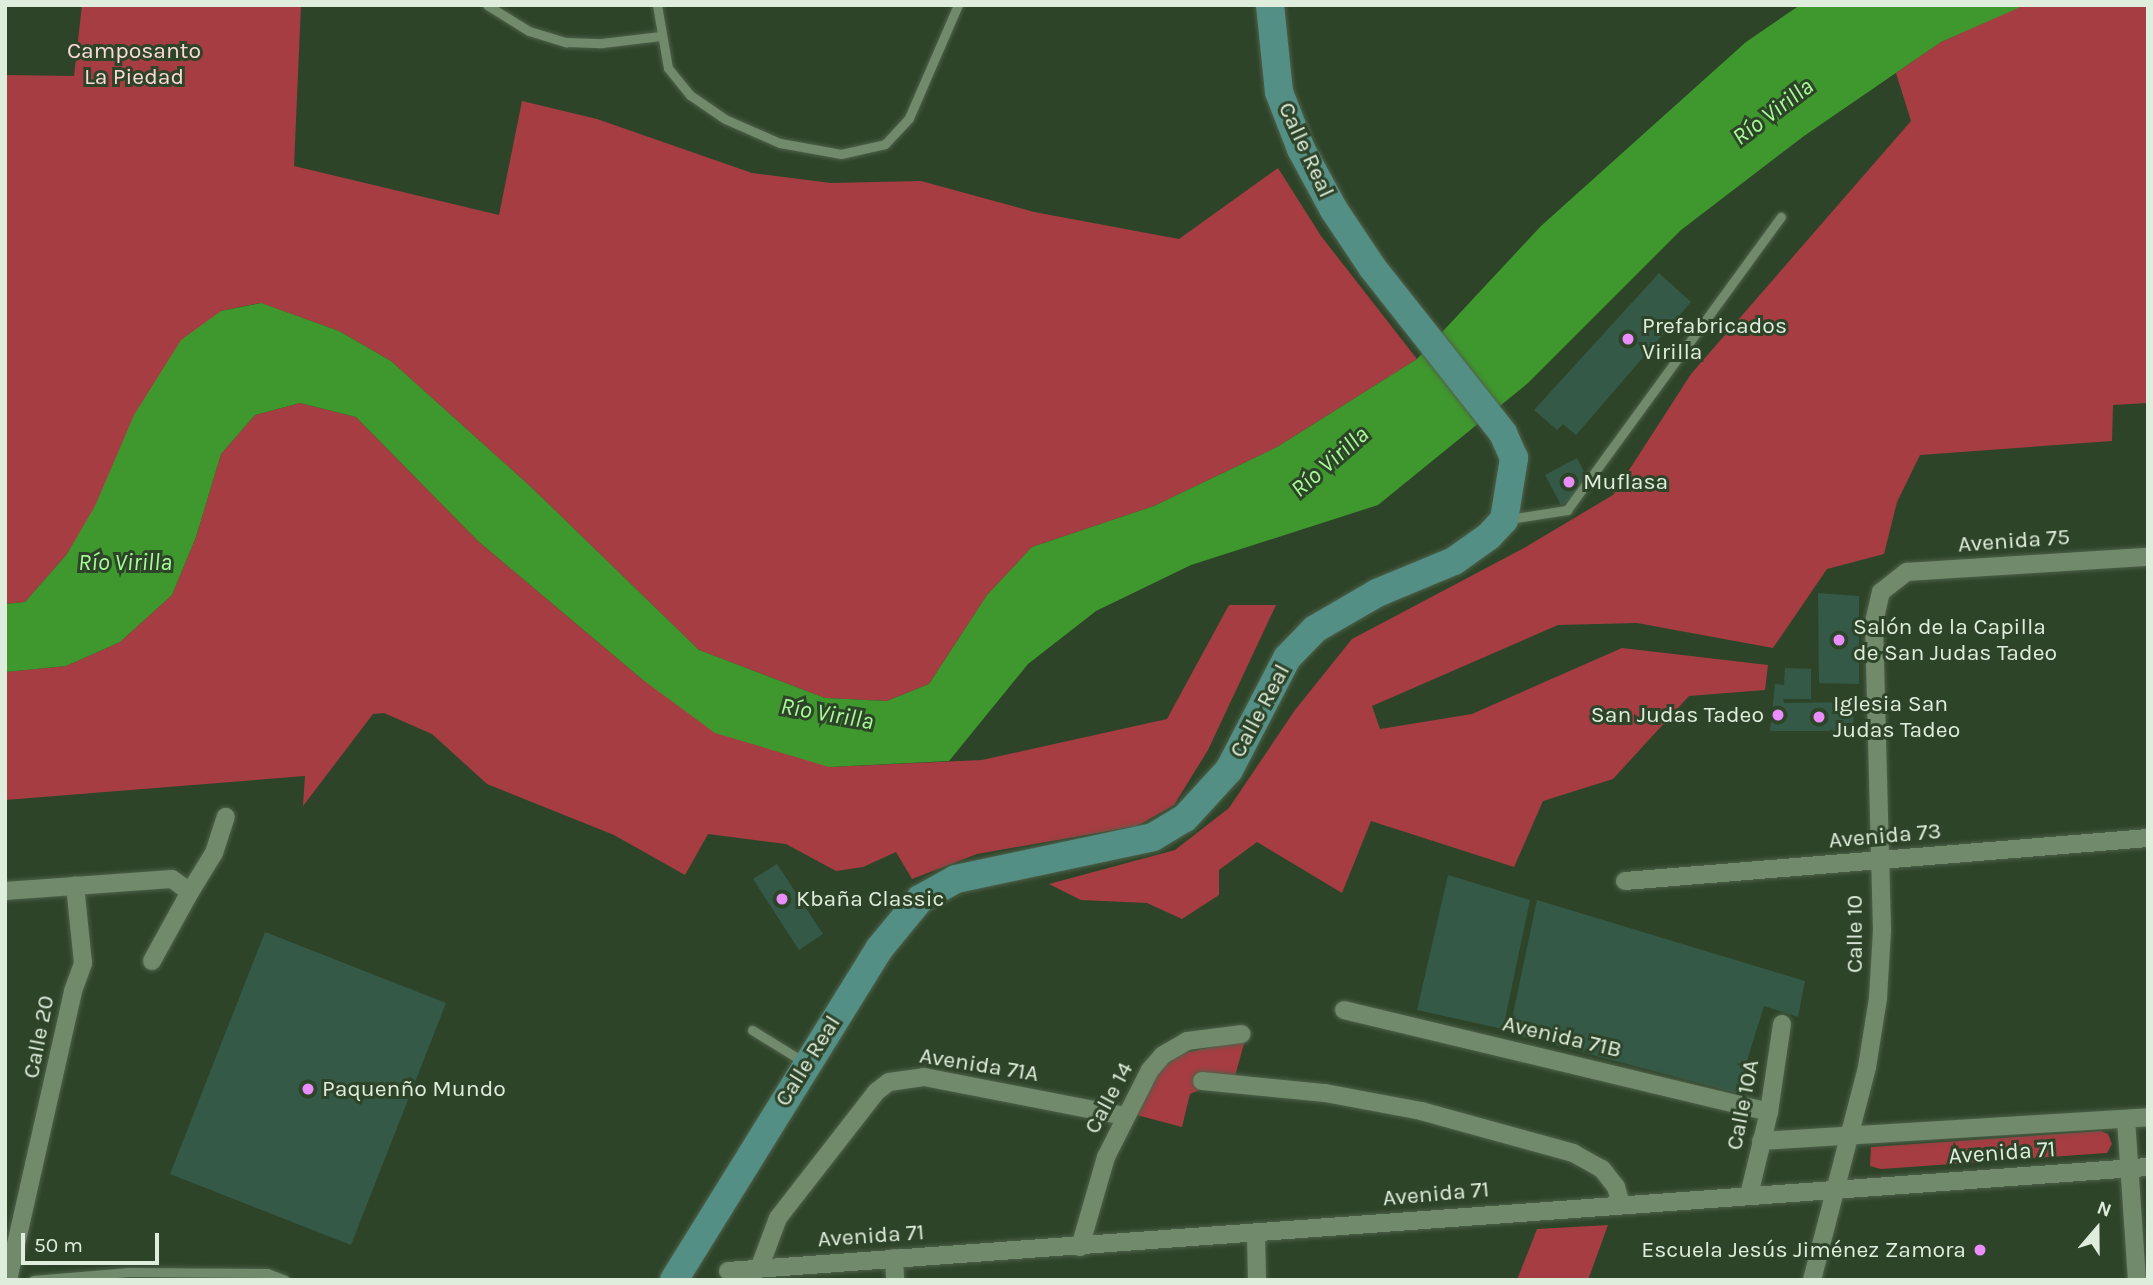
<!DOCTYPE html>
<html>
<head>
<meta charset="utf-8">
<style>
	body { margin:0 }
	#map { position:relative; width:2153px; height:1285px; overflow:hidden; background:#2e4429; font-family:Karla,sans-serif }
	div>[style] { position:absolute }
	.green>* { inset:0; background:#a63d42 }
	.water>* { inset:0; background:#3f982d }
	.building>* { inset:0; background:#345946 }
	.roads { filter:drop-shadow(0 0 2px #4e614a) drop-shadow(0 0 2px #4e614a) }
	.lane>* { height:9px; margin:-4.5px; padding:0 4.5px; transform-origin:4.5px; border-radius:4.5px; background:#718a6c }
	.street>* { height:18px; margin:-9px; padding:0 9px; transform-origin:9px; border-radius:9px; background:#718a6c }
	.primary>* { height:28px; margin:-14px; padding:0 14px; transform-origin:14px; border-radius:14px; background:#548f86 }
	.dots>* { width:19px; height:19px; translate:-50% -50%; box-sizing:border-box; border:4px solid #2e4429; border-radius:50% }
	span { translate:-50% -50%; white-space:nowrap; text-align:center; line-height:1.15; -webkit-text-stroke:6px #2e4429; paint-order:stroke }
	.park-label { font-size:23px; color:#fddad9 }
	.street-label { font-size:23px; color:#dfeddc }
	.poi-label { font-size:23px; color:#dfeddc }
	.left { translate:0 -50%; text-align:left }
	.right { translate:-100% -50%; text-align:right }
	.water-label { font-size:24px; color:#a7fc97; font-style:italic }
	.frame { position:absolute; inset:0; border:7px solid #dfeddc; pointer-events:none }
	.north { position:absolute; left:2062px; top:1194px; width:70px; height:70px; -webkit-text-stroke:5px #2e4429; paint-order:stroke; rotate:20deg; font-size:19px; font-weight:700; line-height:28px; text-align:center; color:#dfeddc }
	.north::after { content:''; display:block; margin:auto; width:24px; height:32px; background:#dfeddc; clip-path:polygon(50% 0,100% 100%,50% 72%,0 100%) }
	.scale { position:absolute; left:21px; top:1233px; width:138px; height:32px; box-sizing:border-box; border:4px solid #dfeddc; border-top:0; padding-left:9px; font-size:21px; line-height:24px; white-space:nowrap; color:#dfeddc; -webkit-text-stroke:5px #2e4429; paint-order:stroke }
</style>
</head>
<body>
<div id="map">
	<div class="green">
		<div style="clip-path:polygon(82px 5px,301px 5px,294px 166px,499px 215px,522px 101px,597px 119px,752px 173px,831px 183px,921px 181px,1034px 212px,1179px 239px,1278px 168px,1321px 236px,1417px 359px,1277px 447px,1154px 506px,1032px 547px,987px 595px,929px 684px,887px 701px,825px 698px,699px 650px,530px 486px,391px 361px,339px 331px,260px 303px,221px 311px,67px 554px,25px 602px,5px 604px,5px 75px,74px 76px)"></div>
		<div style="clip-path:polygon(2148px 5px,2148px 403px,2113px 405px,2112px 441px,1920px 455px,1897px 502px,1884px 554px,1827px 569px,1773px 648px,1637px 623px,1558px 625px,1372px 706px,1380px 729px,1472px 714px,1622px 648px,1768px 665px,1765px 690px,1689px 696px,1613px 779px,1543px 801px,1514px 867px,1371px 821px,1342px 893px,1257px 842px,1219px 870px,1219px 895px,1182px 919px,1147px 903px,1081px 900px,1049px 884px,1175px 850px,1229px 808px,1295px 710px,1352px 639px,1524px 548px,1613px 495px,1691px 374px,1911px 121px,1896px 73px,1941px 42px,2021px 6px)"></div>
		<div style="clip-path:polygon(300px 403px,356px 417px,478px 541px,643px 680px,829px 767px,982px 760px,1167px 719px,1229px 605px,1276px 605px,1208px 750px,1174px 805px,1137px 826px,977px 854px,912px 879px,896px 852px,863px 867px,836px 871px,786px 844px,708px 834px,685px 875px,614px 835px,487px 784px,432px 734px,384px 713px,373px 714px,303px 806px,305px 776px,5px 800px,5px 672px,66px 666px,120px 642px,172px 595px,196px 537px,221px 454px,255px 415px)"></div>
		<div style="clip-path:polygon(1245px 1040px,1235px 1076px,1190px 1094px,1182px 1127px,1133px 1114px,1156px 1074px,1179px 1054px)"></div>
		<div style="clip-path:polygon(2101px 1131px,2108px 1134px,2112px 1144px,2107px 1153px,1881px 1169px,1870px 1166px,1871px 1147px)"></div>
		<div style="clip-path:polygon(1608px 1225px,1588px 1280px,1517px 1280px,1537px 1229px)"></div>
	</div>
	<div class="water">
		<div style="clip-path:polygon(1800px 5px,2025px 5px,1941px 42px,1804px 136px,1681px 230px,1528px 383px,1378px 505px,1191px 565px,1096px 611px,1028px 664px,949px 761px,829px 767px,715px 733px,643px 680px,478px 541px,356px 417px,300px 403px,255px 415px,221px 454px,196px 537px,172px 595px,120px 642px,66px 666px,5px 672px,5px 604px,25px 602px,67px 554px,95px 506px,134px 415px,181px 340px,221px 311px,261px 303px,339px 331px,391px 361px,530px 486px,699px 650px,825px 698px,887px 701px,929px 684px,987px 595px,1032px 547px,1154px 506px,1277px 447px,1417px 359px,1541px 226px,1746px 42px)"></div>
	</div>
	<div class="building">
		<div style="clip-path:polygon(1659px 273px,1691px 302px,1576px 435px,1563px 424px,1557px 430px,1534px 410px)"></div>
		<div style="clip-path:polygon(1577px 458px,1593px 489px,1561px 505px,1545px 475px)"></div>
		<div style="clip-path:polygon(1818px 593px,1859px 596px,1859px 684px,1819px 683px)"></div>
		<div style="clip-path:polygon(1785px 668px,1811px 669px,1811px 699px,1783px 699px,1784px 703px,1853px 702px,1854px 731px,1770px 731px,1775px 684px,1784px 685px)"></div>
		<div style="clip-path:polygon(777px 864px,823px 934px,799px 950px,753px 879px)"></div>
		<div style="clip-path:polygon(1448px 875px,1530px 900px,1503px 1029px,1417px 1010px)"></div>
		<div style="clip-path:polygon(1537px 900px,1805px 981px,1798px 1017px,1764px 1006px,1737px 1093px,1509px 1033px)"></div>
		<div style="clip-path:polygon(265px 932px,446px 1003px,351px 1245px,170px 1174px)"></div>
	</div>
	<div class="roads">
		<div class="lane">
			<div style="left:487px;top:5px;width:49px;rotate:31.8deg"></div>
			<div style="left:529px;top:31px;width:39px;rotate:17deg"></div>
			<div style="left:566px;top:42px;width:36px;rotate:2deg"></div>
			<div style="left:602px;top:43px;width:59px;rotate:-6.8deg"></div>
			<div style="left:657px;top:5px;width:64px;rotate:80.1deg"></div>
			<div style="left:668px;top:68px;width:35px;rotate:51deg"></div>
			<div style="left:690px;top:95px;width:42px;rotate:34.4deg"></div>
			<div style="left:725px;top:119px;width:60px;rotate:23.6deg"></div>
			<div style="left:780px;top:143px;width:62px;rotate:10.2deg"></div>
			<div style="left:841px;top:154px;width:45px;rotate:-12.8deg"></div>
			<div style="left:885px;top:144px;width:35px;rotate:-47deg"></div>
			<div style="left:909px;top:118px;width:123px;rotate:-66.6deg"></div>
			<div style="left:1509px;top:519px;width:59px;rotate:-8.8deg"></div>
			<div style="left:1567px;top:510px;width:363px;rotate:-53.9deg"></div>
			<div style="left:752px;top:1030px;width:61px;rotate:31.6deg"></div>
			<div style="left:33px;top:1280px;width:96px;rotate:-4.8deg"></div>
			<div style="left:129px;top:1272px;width:138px;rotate:0.4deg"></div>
			<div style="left:267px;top:1273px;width:19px;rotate:21deg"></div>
		</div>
		<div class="street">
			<div style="left:1625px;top:881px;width:525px;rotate:-4.7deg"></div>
			<div style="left:5px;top:891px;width:167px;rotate:-4.1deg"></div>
			<div style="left:172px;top:879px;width:22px;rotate:36deg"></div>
			<div style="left:190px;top:892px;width:46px;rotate:-58.4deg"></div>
			<div style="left:214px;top:853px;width:38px;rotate:-72deg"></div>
			<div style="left:152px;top:961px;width:79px;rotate:-61.2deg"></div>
			<div style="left:1344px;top:1010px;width:437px;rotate:13.5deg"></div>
			<div style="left:1202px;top:1081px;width:124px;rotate:5.6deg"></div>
			<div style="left:1325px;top:1093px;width:98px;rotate:10.6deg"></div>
			<div style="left:1421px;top:1111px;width:158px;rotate:15.4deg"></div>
			<div style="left:1573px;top:1153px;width:33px;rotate:29deg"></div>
			<div style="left:1602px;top:1169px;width:23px;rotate:52deg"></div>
			<div style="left:1616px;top:1187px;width:18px;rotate:74deg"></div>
			<div style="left:2126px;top:1119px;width:161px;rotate:86.1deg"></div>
			<div style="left:1761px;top:1141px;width:388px;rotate:-3.5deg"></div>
			<div style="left:1749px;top:1195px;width:85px;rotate:-76.5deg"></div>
			<div style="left:1769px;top:1112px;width:89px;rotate:-81.6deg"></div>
			<div style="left:1256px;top:1233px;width:47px;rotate:88.8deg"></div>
			<div style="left:1080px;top:1247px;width:94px;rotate:-73.9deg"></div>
			<div style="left:1106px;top:1157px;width:97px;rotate:-63.2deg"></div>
			<div style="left:1150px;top:1070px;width:20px;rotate:-49deg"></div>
			<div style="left:1163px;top:1055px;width:28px;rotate:-30deg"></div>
			<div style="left:1187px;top:1041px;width:55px;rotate:-7.3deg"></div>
			<div style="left:894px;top:1258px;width:22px;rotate:87deg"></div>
			<div style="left:759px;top:1269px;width:54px;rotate:-69.6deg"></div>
			<div style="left:778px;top:1218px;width:160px;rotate:-52.1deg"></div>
			<div style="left:876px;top:1092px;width:16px;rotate:-38deg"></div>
			<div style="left:889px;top:1082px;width:35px;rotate:-8deg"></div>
			<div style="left:924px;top:1077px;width:204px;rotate:11deg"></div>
			<div style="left:728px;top:1271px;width:1424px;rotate:-4.19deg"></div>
			<div style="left:8px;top:1280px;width:296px;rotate:-77.3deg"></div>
			<div style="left:73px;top:991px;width:30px;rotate:-70deg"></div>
			<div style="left:83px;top:963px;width:78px;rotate:-95.9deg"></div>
			<div style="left:1812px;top:1280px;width:220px;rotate:-75.5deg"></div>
			<div style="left:1867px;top:1067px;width:70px;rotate:-80.9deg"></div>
			<div style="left:1878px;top:998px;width:68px;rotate:-86.6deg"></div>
			<div style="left:1882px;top:930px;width:308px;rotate:-91.5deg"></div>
			<div style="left:1874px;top:622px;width:31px;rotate:-77deg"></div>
			<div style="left:1881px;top:592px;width:33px;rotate:-38deg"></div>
			<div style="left:1907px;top:572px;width:241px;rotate:-3.6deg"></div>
		</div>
		<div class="primary">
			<div style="left:674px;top:1280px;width:389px;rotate:-58.2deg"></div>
			<div style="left:879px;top:949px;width:65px;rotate:-50.6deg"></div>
			<div style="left:920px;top:899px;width:41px;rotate:-29.1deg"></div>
			<div style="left:956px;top:879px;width:201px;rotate:-12deg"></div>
			<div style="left:1153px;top:837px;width:37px;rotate:-31deg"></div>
			<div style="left:1185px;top:818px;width:65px;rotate:-47.5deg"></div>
			<div style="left:1229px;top:770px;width:126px;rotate:-62.6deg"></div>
			<div style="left:1287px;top:658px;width:40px;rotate:-46deg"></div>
			<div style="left:1315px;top:629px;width:72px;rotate:-30.1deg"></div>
			<div style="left:1377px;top:593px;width:83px;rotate:-22.6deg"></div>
			<div style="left:1454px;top:561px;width:43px;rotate:-35.5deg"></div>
			<div style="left:1489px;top:536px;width:22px;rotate:-47deg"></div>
			<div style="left:1504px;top:520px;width:63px;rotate:-80.8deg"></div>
			<div style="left:1514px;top:458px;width:27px;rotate:-114deg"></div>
			<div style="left:1503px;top:433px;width:211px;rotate:-128.3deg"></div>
			<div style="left:1372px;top:267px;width:69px;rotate:-123.7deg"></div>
			<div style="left:1334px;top:210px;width:69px;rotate:-118.4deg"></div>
			<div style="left:1301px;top:149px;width:61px;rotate:-111.1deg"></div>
			<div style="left:1279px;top:92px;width:87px;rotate:-95.9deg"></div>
		</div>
	</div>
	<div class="dots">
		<div style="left:1628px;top:339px;background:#ea8dfd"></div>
		<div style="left:1569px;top:482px;background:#ea8dfd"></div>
		<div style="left:1839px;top:640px;background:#ea8dfd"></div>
		<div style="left:1778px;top:715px;background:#ea8dfd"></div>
		<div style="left:1819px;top:717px;background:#ea8dfd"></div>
		<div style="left:782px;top:899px;background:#ea8dfd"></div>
		<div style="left:308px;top:1089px;background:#ea8dfd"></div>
		<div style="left:1980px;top:1250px;background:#ea8dfd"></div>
	</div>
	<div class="park-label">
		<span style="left:134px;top:64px">Camposanto<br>La Piedad</span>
	</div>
	<div class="street-label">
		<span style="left:1306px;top:150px;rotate:65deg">Calle Real</span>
		<span style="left:2014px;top:541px;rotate:-4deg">Avenida 75</span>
		<span style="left:1260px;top:711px;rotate:-62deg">Calle Real</span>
		<span style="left:1885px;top:836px;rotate:-5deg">Avenida 73</span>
		<span style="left:1855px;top:934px;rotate:-90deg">Calle 10</span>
		<span style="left:39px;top:1037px;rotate:-79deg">Calle 20</span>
		<span style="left:1562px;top:1037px;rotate:13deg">Avenida 71B</span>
		<span style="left:808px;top:1061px;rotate:-58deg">Calle Real</span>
		<span style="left:979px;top:1065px;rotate:9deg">Avenida 71A</span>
		<span style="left:1109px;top:1098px;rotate:-62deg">Calle 14</span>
		<span style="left:1743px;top:1105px;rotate:-79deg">Calle 10A</span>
		<span style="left:2002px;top:1153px;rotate:-4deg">Avenida 71</span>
		<span style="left:1436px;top:1194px;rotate:-5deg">Avenida 71</span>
		<span style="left:871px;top:1236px;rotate:-4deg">Avenida 71</span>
	</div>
	<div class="poi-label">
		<span class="left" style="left:1642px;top:339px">Prefabricados<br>Virilla</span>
		<span class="left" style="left:1583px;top:482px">Muflasa</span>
		<span class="left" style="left:1853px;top:640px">Salón de la Capilla<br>de San Judas Tadeo</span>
		<span class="left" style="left:1833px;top:717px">Iglesia San<br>Judas Tadeo</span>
		<span class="right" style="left:1764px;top:715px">San Judas Tadeo</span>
		<span class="left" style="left:796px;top:899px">Kbaña Classic</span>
		<span class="left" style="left:322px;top:1089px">Paquenño Mundo</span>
		<span class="right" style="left:1966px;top:1250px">Escuela Jesús Jiménez Zamora</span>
	</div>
	<div class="water-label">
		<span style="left:1773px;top:112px;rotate:-37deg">Río Virilla</span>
		<span style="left:1330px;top:462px;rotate:-41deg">Río Virilla</span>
		<span style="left:125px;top:563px">Río Virilla</span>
		<span style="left:827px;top:714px;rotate:10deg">Río Virilla</span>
	</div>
	<div class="frame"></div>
	<div class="north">N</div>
	<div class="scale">50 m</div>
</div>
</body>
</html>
